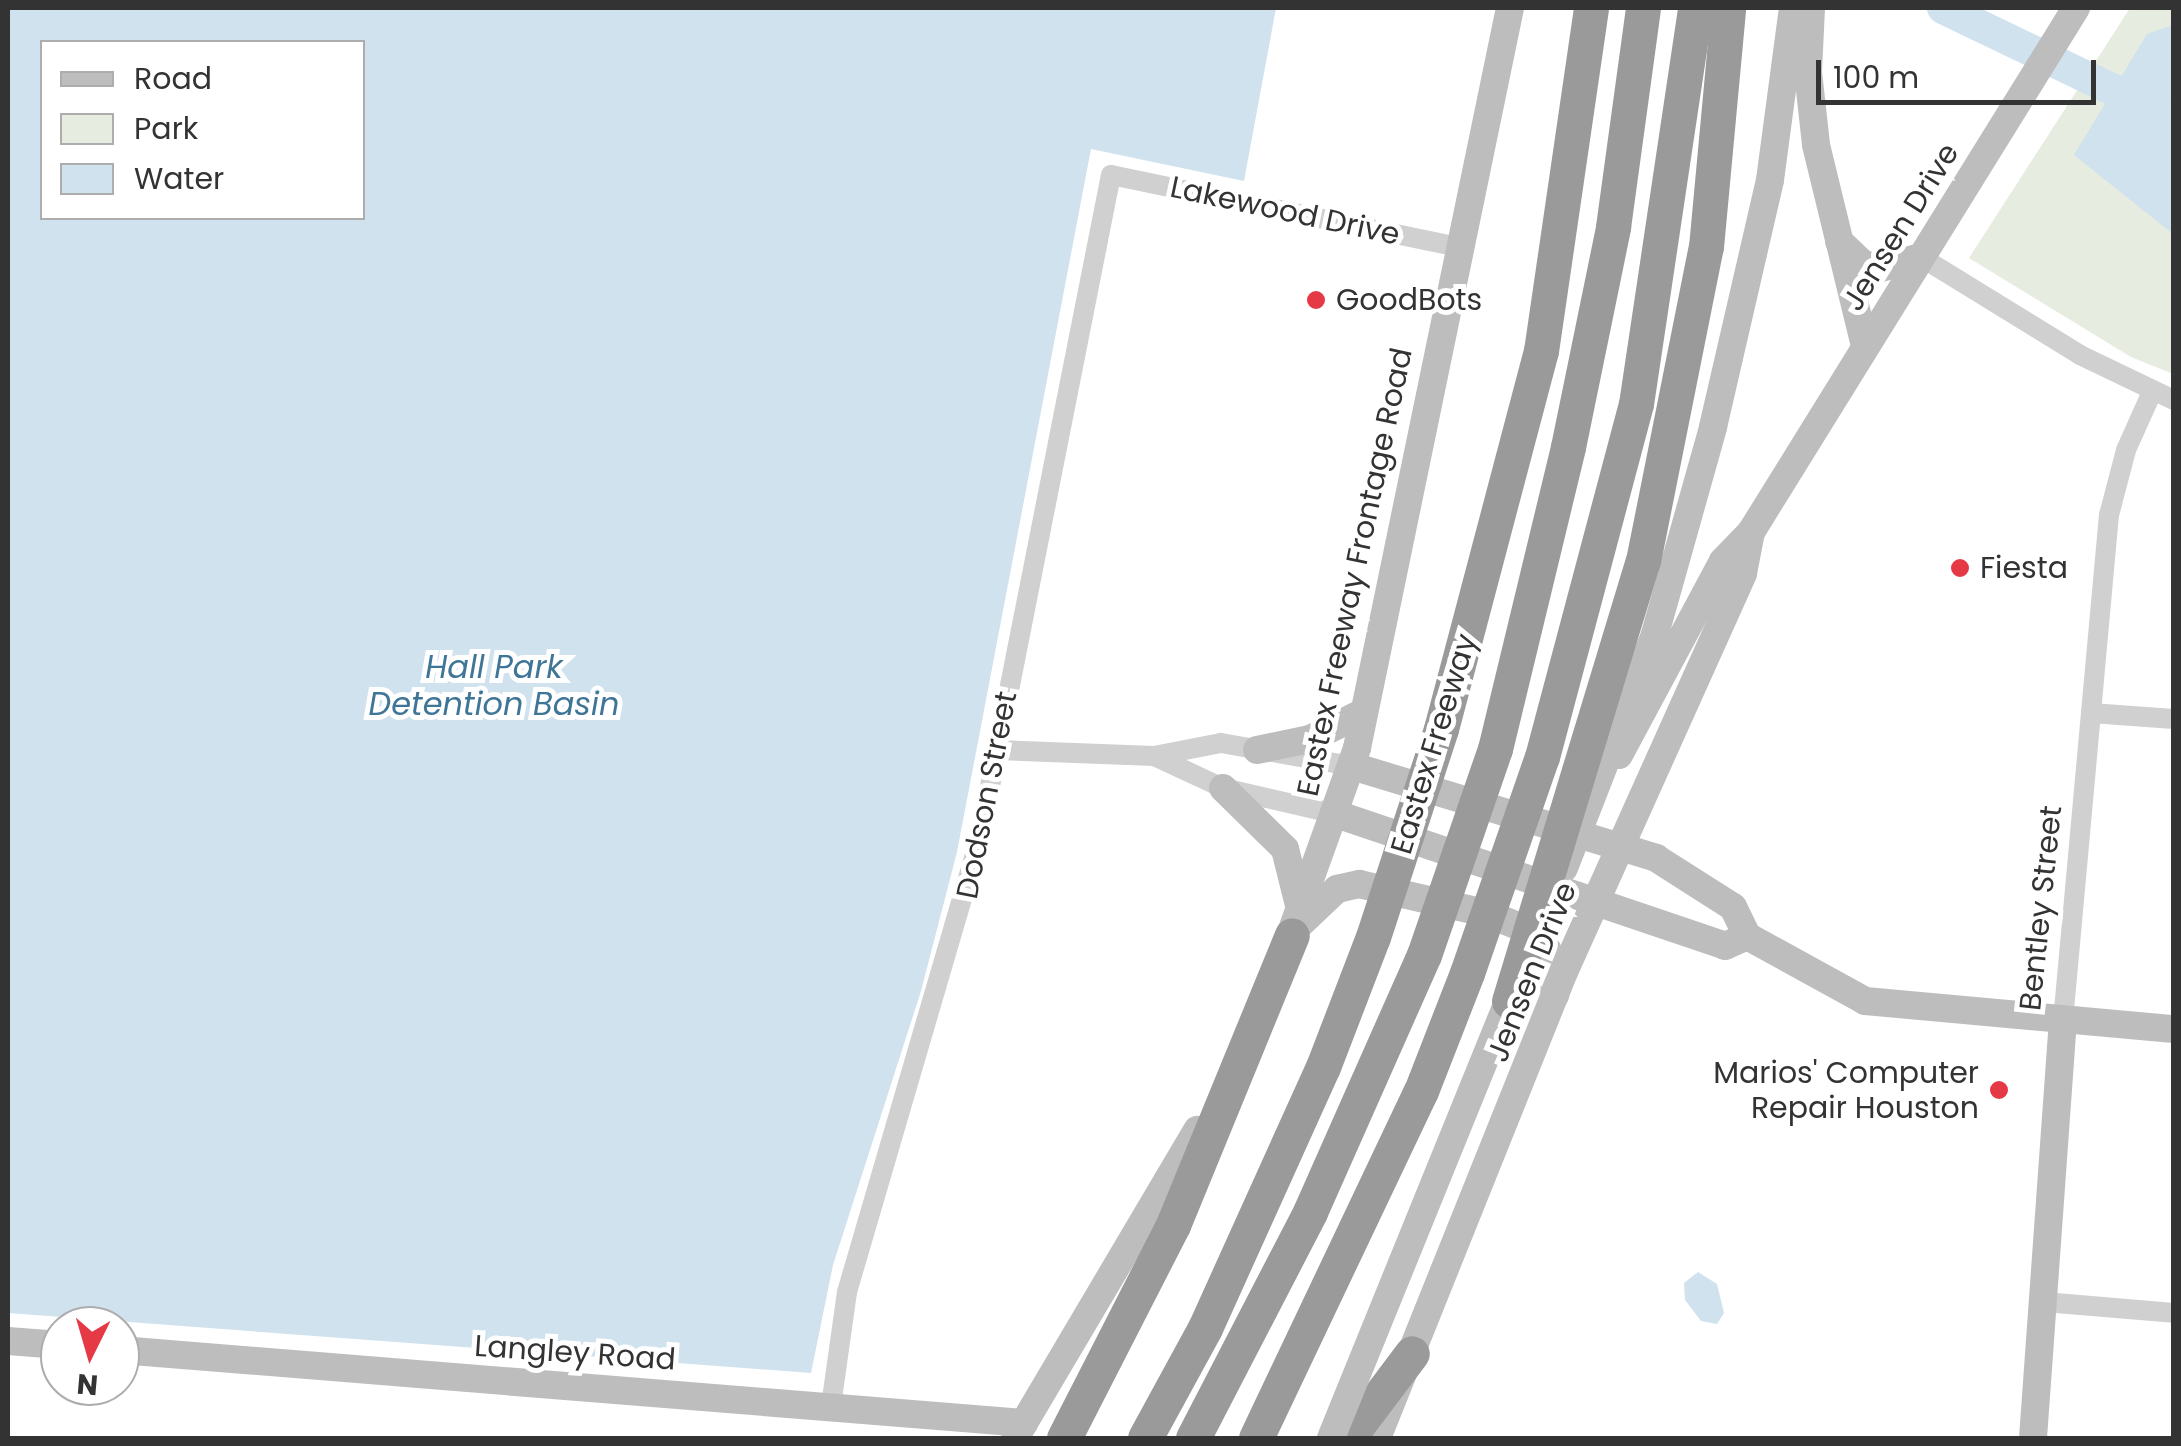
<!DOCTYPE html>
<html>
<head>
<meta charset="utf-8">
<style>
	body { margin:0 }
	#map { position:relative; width:2181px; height:1446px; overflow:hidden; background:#fff; font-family:Poppins,sans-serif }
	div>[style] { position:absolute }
	.green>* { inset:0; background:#e6ecdf }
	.water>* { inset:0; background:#cfe2ee }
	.river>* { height:32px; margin:-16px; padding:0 16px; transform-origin:16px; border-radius:16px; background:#cfe2ee }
	.street>* { height:20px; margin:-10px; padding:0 10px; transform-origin:10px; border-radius:10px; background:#d0d0d0 }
	.secondary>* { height:28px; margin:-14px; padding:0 14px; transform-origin:14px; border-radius:14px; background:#bdbdbd }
	.highway>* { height:35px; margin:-17.5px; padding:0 17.5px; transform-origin:17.5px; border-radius:17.5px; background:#9a9a9a }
	.secondary-bridge>* { height:28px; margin:-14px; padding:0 14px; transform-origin:14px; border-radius:14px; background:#bdbdbd }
	.highway-bridge>* { height:35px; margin:-17.5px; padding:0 17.5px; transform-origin:17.5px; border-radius:17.5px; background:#9a9a9a }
	.dots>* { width:28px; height:28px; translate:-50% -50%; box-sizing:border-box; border:5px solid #fff; border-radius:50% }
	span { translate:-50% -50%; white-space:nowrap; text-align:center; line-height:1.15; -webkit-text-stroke:10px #fff; paint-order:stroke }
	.street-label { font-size:30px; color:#333 }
	.poi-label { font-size:30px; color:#333 }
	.left { translate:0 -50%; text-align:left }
	.right { translate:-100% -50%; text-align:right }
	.water-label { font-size:32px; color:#3f7597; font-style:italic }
	.frame { position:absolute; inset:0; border:10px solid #333; pointer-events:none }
	.legend { position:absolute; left:40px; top:40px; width:325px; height:180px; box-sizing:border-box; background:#fff; border:2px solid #adadad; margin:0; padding:12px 18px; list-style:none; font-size:30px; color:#333 }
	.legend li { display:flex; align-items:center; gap:20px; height:50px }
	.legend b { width:50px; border:2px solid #adadad }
	.north { position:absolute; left:40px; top:1306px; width:100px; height:100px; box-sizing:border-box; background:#fff; border:2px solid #adadad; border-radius:50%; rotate:185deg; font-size:28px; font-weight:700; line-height:40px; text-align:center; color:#333 }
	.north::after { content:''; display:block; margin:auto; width:35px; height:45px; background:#e63946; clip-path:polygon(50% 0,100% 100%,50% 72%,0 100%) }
	.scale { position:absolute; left:1816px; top:60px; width:280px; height:45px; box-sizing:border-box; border:5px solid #333; border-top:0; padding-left:12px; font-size:30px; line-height:35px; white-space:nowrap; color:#333; -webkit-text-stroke:8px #fff; paint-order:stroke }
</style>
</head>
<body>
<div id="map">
	<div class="green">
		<div style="clip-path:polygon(2130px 8px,2173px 8px,2173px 374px,2131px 357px,1969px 258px)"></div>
	</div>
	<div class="water">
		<div style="clip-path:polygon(evenodd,8px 8px,1276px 8px,1244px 181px,1091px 149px,957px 852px,921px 991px,833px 1265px,811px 1373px,8px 1313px,8px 8px,42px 42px,362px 42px,362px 218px,42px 218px,42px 42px)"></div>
		<div style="clip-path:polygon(2173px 25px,2173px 234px,2074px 155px,2147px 34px)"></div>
		<div style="clip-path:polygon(1698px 1272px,1717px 1284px,1724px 1313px,1717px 1324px,1701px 1321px,1685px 1300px,1684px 1283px)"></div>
	</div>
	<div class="river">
		<div style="left:1943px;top:8px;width:256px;rotate:25.7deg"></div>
	</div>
	<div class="street">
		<div style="left:1921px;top:257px;width:187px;rotate:31.6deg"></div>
		<div style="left:2080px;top:355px;width:104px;rotate:25.6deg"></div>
		<div style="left:2091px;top:713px;width:83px;rotate:4.1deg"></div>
		<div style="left:996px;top:750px;width:158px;rotate:2.2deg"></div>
		<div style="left:1154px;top:756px;width:68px;rotate:-11deg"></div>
		<div style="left:1221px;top:743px;width:133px;rotate:10deg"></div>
		<div style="left:1154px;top:756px;width:76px;rotate:24.9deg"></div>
		<div style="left:1223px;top:788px;width:116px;rotate:13deg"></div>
		<div style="left:2063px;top:1021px;width:508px;rotate:-84.81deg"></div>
		<div style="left:2109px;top:515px;width:67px;rotate:-75.3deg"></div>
		<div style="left:2126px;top:450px;width:64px;rotate:-65.9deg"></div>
		<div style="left:2044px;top:1302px;width:130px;rotate:4.8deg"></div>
		<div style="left:831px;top:1406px;width:115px;rotate:-82deg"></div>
		<div style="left:847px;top:1292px;width:469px;rotate:-73.7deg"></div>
		<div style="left:979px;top:842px;width:680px;rotate:-78.81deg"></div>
		<div style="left:1111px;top:175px;width:356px;rotate:11.7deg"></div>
	</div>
	<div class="secondary">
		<div style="left:1811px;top:8px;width:64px;rotate:92.7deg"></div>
		<div style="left:1808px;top:72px;width:73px;rotate:83.7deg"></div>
		<div style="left:1816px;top:145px;width:207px;rotate:76.3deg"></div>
		<div style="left:1770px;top:180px;width:174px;rotate:-82.4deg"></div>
		<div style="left:1839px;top:241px;width:33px;rotate:44deg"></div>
		<div style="left:1863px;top:264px;width:18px;rotate:13deg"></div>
		<div style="left:1881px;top:268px;width:41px;rotate:-15.4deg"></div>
		<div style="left:1257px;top:750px;width:54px;rotate:-11.7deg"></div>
		<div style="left:1310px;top:739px;width:60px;rotate:-26.6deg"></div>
		<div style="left:1619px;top:755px;width:220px;rotate:-61.8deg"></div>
		<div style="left:1723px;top:561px;width:40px;rotate:-46deg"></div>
		<div style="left:1751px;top:532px;width:617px;rotate:-58.19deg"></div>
		<div style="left:1352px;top:766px;width:318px;rotate:16.8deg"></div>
		<div style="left:1656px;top:858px;width:91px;rotate:32.5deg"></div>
		<div style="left:1733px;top:907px;width:32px;rotate:64deg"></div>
		<div style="left:1747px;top:936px;width:135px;rotate:28.8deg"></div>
		<div style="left:1865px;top:1001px;width:310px;rotate:5.2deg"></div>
		<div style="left:1223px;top:788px;width:87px;rotate:44.5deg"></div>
		<div style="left:1285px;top:849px;width:66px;rotate:76deg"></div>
		<div style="left:1336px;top:814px;width:411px;rotate:18.7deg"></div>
		<div style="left:1725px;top:946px;width:24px;rotate:-24deg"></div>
		<div style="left:1301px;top:923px;width:50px;rotate:-43.4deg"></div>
		<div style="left:1337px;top:889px;width:23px;rotate:-13deg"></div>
		<div style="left:1359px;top:884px;width:130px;rotate:12.9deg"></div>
		<div style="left:1486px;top:913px;width:48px;rotate:22.2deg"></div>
		<div style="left:1530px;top:931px;width:25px;rotate:47deg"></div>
		<div style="left:1547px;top:949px;width:47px;rotate:80.1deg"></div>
		<div style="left:1284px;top:952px;width:217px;rotate:-70.3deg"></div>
		<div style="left:1357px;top:748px;width:756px;rotate:-78.32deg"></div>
		<div style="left:8px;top:1341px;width:52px;rotate:4.4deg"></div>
		<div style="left:120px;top:1350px;width:907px;rotate:4.62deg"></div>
		<div style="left:1015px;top:1438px;width:358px;rotate:-59.4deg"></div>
		<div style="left:1377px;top:1438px;width:502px;rotate:-68.14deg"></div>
		<div style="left:1564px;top:972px;width:437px;rotate:-65.8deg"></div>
		<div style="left:1743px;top:573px;width:42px;rotate:-79deg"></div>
		<div style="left:2033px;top:1438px;width:418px;rotate:-85.9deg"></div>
	</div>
	<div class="highway">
		<div style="left:1064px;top:1438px;width:239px;rotate:-62.9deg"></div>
		<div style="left:1173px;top:1225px;width:313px;rotate:-67.7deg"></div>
		<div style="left:1145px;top:1438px;width:125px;rotate:-61.4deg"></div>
		<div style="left:1205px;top:1328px;width:286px;rotate:-65.7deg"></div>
		<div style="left:1323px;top:1067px;width:139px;rotate:-69deg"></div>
		<div style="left:1193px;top:1438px;width:254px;rotate:-62.6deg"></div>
		<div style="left:1310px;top:1212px;width:281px;rotate:-66.1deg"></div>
		<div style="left:1256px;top:1438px;width:384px;rotate:-64.6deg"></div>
		<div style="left:1421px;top:1091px;width:127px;rotate:-68.7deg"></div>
		<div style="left:1348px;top:1438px;width:106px;rotate:-53deg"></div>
	</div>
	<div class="secondary-bridge">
		<div style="left:1564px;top:868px;width:251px;rotate:-68.7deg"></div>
		<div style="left:1655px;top:634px;width:215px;rotate:-74.3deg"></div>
		<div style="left:1713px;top:427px;width:253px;rotate:-77deg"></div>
		<div style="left:1331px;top:1438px;width:493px;rotate:-67.9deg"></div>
	</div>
	<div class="highway-bridge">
		<div style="left:1373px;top:937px;width:219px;rotate:-71.9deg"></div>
		<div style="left:1441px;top:729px;width:391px;rotate:-75.2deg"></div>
		<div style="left:1541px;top:351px;width:347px;rotate:-81.7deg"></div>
		<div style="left:1424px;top:955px;width:218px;rotate:-71deg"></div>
		<div style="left:1495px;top:749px;width:311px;rotate:-76.4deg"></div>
		<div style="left:1568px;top:447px;width:225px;rotate:-78.4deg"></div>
		<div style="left:1613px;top:227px;width:221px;rotate:-82.2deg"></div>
		<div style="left:1467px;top:973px;width:229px;rotate:-70.9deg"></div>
		<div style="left:1542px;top:757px;width:365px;rotate:-75.1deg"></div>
		<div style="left:1636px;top:404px;width:400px;rotate:-81.5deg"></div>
		<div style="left:1509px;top:1001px;width:460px;rotate:-73.1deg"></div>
		<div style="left:1643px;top:561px;width:320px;rotate:-78.7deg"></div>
		<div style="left:1706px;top:247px;width:240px;rotate:-84.7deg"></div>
	</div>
	<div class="dots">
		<div style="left:1316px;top:300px;background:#e63946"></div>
		<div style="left:1960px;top:568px;background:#e63946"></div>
		<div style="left:1999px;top:1090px;background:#e63946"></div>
	</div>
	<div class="street-label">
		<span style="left:1285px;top:211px;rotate:12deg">Lakewood Drive</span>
		<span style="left:1901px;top:227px;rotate:-58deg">Jensen Drive</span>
		<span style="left:1355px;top:572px;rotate:-78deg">Eastex Freeway Frontage Road</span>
		<span style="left:1434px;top:744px;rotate:-73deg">Eastex Freeway</span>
		<span style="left:987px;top:795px;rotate:-79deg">Dodson Street</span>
		<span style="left:2041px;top:908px;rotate:-84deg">Bentley Street</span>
		<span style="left:1532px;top:972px;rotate:-68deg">Jensen Drive</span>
		<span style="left:575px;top:1353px;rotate:4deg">Langley Road</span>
	</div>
	<div class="poi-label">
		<span class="left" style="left:1336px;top:300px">GoodBots</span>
		<span class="left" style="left:1980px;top:568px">Fiesta</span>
		<span class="right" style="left:1979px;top:1090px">Marios' Computer<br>Repair Houston</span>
	</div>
	<div class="water-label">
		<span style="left:494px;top:686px">Hall Park<br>Detention Basin</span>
	</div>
	<div class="frame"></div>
	<ul class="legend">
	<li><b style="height:12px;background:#bdbdbd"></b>Road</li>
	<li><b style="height:28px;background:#e6ecdf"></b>Park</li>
	<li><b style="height:28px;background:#cfe2ee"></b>Water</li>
	</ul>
	<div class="north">N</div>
	<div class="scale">100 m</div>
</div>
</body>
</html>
